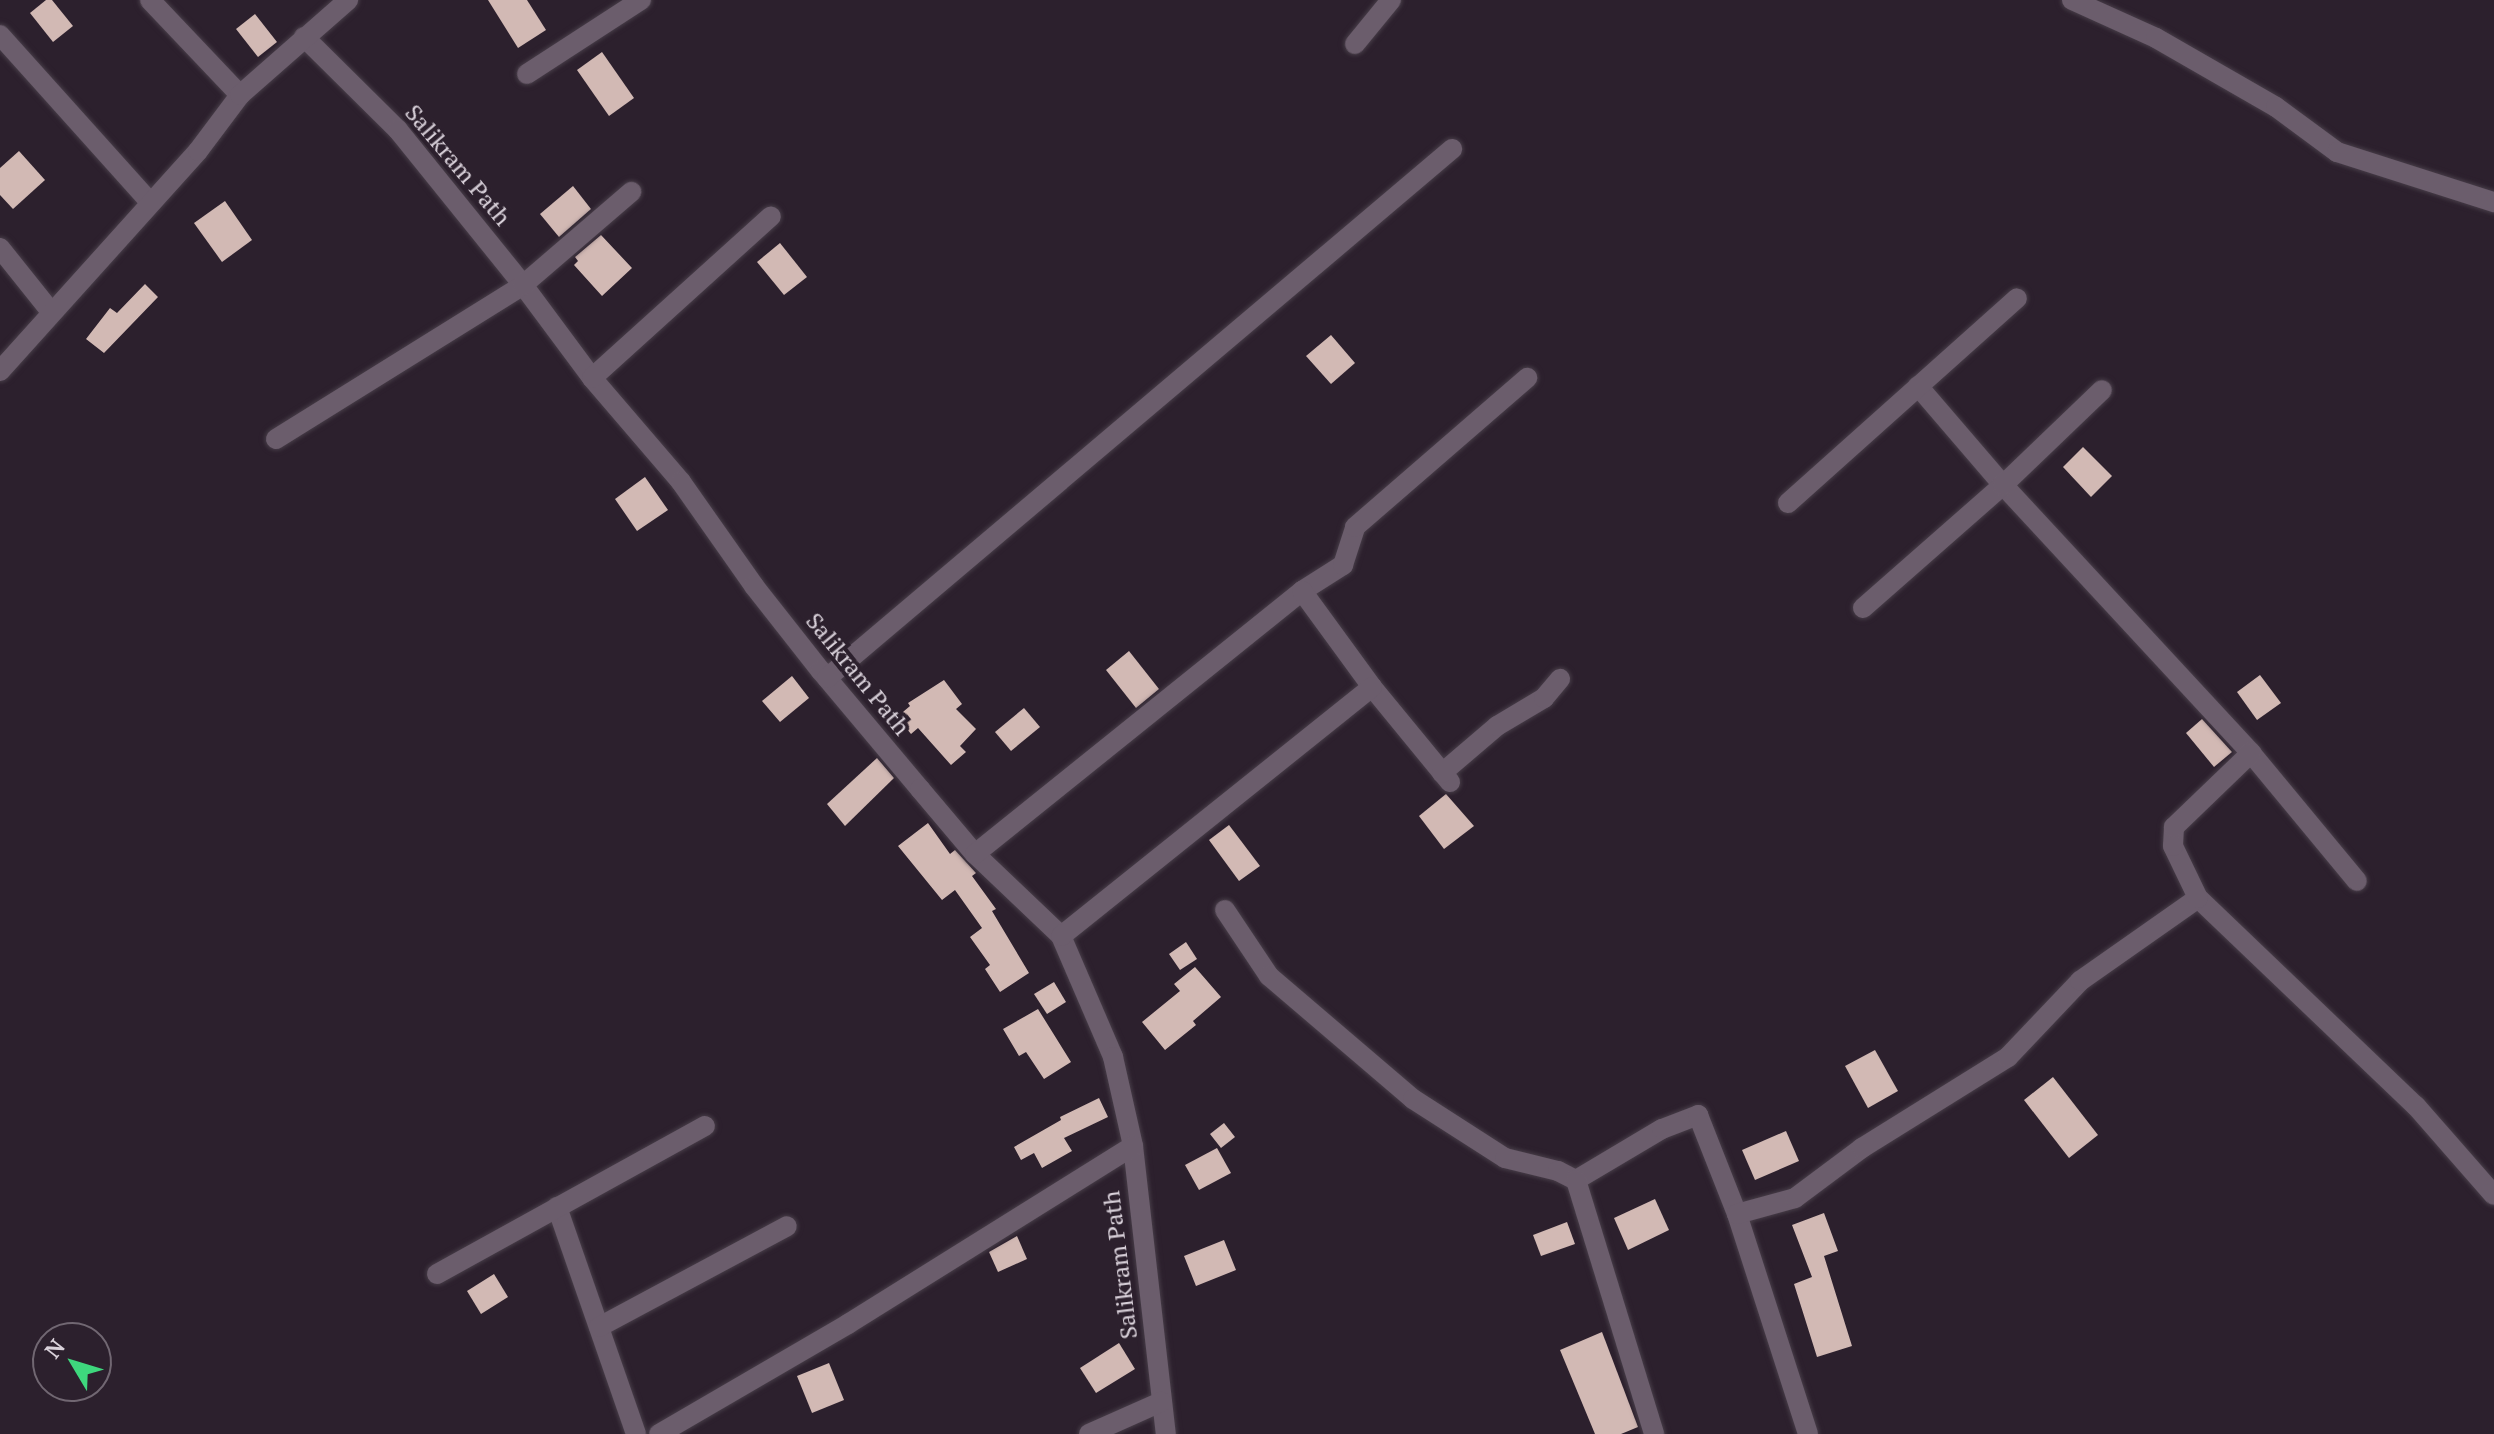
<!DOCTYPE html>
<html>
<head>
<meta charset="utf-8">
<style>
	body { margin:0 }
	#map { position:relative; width:2494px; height:1434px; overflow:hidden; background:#2c202d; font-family:"PT Serif",serif }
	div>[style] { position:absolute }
	.building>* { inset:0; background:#d2b9b4 }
	.roads { filter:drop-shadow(0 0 2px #473d48) drop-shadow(0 0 2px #473d48) }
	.street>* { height:20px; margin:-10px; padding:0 10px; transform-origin:10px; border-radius:10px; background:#6b5d6c }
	span { translate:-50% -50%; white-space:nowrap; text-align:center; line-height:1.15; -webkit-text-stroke:8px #2c202d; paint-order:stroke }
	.street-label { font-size:24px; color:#d9d1da }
	.north { position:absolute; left:32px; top:1322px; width:80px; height:80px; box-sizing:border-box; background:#2c202d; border:2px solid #716772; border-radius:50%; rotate:308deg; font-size:22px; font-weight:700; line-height:32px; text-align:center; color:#d9d1da }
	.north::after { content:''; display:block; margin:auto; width:28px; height:36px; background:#3ed77d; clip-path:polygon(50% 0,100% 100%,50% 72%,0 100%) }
</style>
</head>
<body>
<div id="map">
	<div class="building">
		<div style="clip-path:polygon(46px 0,52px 0,73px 26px,53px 42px,30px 13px)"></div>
		<div style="clip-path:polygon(488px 0,527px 0,546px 30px,518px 48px)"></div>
		<div style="clip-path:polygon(255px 14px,277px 42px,258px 57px,236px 29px)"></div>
		<div style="clip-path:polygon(602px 52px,634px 98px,609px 116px,577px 70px)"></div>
		<div style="clip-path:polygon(19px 151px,45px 180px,13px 209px,0 195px,0 168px)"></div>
		<div style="clip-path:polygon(573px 186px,591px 209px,559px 237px,540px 214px)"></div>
		<div style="clip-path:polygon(225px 201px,252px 240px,222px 262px,194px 223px)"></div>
		<div style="clip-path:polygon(601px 235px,632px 268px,602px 296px,574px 265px,578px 261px,575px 257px)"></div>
		<div style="clip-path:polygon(780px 243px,807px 277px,784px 295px,757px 262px)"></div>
		<div style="clip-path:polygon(145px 284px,158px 297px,104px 353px,86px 339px,110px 308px,117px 313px)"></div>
		<div style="clip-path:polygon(1331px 335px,1355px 363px,1331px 384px,1306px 356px)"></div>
		<div style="clip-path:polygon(2083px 447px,2112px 476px,2091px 497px,2063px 467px)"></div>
		<div style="clip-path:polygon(645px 477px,668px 510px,637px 531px,615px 499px)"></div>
		<div style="clip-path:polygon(1129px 651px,1159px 689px,1136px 708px,1106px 670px)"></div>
		<div style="clip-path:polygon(2260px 675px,2281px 703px,2257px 720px,2237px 692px)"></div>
		<div style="clip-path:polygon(792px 676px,809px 698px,780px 722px,762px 701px)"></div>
		<div style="clip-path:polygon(944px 680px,962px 704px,956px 709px,976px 729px,960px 746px,966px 752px,951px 765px,918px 728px,911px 734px,897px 717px,910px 706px,908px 703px)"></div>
		<div style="clip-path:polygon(1024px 708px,1040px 727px,1011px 751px,995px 732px)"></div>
		<div style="clip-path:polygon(2202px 719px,2232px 752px,2214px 767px,2186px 733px)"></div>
		<div style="clip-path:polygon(877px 758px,894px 778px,845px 826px,827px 804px)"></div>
		<div style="clip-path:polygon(1446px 794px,1474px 826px,1444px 849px,1419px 816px)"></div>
		<div style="clip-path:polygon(928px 823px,950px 854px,955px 850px,976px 873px,972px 876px,996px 909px,992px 911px,1029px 973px,1000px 992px,985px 969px,990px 965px,970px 937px,982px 928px,955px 890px,942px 900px,898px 846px)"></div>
		<div style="clip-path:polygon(1229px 825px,1260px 866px,1239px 881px,1209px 840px)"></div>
		<div style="clip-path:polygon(1186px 942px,1197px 959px,1180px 970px,1169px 954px)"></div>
		<div style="clip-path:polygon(1195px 967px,1221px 997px,1193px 1021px,1196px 1025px,1165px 1050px,1142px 1022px,1180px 991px,1174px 984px)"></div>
		<div style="clip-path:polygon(1054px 982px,1066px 1002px,1047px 1014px,1034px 994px)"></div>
		<div style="clip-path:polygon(1038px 1009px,1071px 1062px,1044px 1079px,1026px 1052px,1019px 1056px,1003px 1029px)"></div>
		<div style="clip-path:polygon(1875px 1050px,1898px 1091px,1868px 1108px,1845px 1066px)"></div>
		<div style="clip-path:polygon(2053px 1077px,2098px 1135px,2069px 1158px,2024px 1100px)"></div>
		<div style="clip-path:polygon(1099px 1098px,1108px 1117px,1064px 1138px,1072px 1151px,1042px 1168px,1034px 1153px,1021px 1160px,1014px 1147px,1061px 1120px,1060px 1117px)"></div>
		<div style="clip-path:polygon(1224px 1123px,1235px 1137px,1221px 1148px,1210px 1134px)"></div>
		<div style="clip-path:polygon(1786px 1131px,1799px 1161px,1755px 1180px,1742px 1150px)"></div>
		<div style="clip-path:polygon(1217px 1148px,1231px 1173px,1199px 1190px,1185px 1165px)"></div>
		<div style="clip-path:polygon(1655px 1199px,1669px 1230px,1628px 1250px,1614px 1218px)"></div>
		<div style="clip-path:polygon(1824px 1213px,1838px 1251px,1824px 1256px,1852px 1346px,1817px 1357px,1794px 1284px,1812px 1277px,1792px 1225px)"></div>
		<div style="clip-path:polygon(1567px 1222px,1575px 1244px,1541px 1256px,1533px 1235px)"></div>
		<div style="clip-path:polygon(1017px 1236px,1027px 1259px,998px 1272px,989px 1252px)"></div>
		<div style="clip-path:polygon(1224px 1240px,1236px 1270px,1196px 1286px,1184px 1256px)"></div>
		<div style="clip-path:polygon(494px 1274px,508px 1297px,481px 1314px,467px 1291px)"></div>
		<div style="clip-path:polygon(1602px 1332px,1638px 1427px,1621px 1434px,1595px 1434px,1560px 1350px)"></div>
		<div style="clip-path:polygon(1119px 1343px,1135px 1369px,1096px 1393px,1080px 1368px)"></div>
		<div style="clip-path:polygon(829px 1363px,844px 1400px,812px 1413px,797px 1376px)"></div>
	</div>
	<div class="roads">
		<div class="street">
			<div style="left:150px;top:0;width:131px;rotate:46.5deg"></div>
			<div style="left:2072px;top:0;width:92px;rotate:24.3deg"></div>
			<div style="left:2156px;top:38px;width:138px;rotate:29.9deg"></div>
			<div style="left:2276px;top:107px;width:76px;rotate:36.4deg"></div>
			<div style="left:2337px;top:152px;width:165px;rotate:17.7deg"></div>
			<div style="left:0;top:35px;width:224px;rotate:48.1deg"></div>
			<div style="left:304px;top:37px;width:132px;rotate:44.7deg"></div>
			<div style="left:398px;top:130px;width:199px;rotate:51.1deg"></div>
			<div style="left:523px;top:285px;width:116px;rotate:53.4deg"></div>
			<div style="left:592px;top:378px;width:137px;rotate:49.4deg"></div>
			<div style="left:681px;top:482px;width:127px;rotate:54.9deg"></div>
			<div style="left:754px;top:586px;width:108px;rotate:51.8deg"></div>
			<div style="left:821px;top:671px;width:154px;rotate:50deg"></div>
			<div style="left:920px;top:789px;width:85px;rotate:49.8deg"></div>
			<div style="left:975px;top:854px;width:119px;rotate:43.6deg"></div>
			<div style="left:1061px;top:936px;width:132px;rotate:66.7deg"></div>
			<div style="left:1113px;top:1057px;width:91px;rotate:77.3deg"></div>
			<div style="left:1133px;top:1146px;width:290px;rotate:83.5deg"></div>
			<div style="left:1355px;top:44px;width:57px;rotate:-50.7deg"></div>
			<div style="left:527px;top:74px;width:136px;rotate:-33deg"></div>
			<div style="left:0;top:248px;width:82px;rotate:51.4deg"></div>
			<div style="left:0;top:371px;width:296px;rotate:-48deg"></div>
			<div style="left:198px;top:151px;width:70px;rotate:-53.1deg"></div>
			<div style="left:240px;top:95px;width:144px;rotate:-41.3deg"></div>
			<div style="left:592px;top:378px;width:241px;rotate:-42.1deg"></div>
			<div style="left:1918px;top:386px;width:130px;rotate:49.4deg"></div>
			<div style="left:2003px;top:485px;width:365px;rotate:47.2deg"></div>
			<div style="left:2251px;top:753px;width:166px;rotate:50.4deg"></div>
			<div style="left:276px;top:439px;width:291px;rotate:-31.9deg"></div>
			<div style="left:523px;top:285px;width:143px;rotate:-40.7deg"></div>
			<div style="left:1788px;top:503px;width:307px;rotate:-41.8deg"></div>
			<div style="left:1302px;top:591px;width:49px;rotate:-32.4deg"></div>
			<div style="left:1343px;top:565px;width:40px;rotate:-72deg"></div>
			<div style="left:1355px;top:527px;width:228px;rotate:-40.9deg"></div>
			<div style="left:1863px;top:608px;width:186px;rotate:-41.3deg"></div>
			<div style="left:2003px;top:485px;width:137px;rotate:-43.8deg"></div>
			<div style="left:827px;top:678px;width:819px;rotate:-40.24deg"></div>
			<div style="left:1372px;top:687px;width:123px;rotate:50.6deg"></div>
			<div style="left:1442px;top:773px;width:72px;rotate:-40.5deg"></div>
			<div style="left:1497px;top:726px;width:55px;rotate:-30.8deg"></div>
			<div style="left:1544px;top:698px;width:25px;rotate:-50deg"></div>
			<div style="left:975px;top:854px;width:420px;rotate:-38.8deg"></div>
			<div style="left:1302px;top:591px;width:119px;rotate:53.9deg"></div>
			<div style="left:1372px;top:687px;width:398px;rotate:141.3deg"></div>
			<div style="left:2198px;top:898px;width:301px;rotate:43.7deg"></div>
			<div style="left:2416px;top:1106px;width:118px;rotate:48.8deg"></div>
			<div style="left:1225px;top:910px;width:79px;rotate:56.3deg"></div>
			<div style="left:1269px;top:976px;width:189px;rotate:40.5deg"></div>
			<div style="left:1413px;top:1099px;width:109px;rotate:32.7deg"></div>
			<div style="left:1505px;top:1158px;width:55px;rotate:13.8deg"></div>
			<div style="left:1558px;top:1171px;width:20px;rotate:27deg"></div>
			<div style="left:1576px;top:1180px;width:100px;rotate:-30.7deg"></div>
			<div style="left:1662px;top:1129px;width:39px;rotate:-21deg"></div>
			<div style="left:1698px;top:1115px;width:106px;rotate:68.5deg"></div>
			<div style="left:1737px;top:1214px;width:231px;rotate:72.1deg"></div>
			<div style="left:1576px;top:1180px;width:266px;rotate:72.9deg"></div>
			<div style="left:557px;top:1207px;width:240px;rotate:70.8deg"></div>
			<div style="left:1737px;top:1214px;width:60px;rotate:-15.4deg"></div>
			<div style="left:1795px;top:1198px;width:84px;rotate:-36.7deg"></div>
			<div style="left:1862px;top:1148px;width:172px;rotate:-31.9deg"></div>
			<div style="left:2008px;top:1057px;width:105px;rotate:-46.5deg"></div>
			<div style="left:2080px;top:981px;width:144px;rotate:-35.1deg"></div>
			<div style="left:2198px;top:898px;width:58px;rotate:-115.7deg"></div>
			<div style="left:2173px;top:846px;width:19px;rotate:-87deg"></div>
			<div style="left:2174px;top:827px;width:107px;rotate:-43.9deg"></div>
			<div style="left:437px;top:1274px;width:306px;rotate:-28.9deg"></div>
			<div style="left:599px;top:1327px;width:213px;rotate:-28.2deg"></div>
			<div style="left:659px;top:1434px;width:219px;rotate:-30.2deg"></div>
			<div style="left:848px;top:1324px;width:336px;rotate:-32deg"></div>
			<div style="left:1089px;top:1434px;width:79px;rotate:-24deg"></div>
		</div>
	</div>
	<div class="street-label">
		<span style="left:458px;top:165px;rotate:50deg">Salikram Path</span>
		<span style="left:858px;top:674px;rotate:51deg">Salikram Path</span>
		<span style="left:1120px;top:1265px;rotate:-97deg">Salikram Path</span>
	</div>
	<div class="north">N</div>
</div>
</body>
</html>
